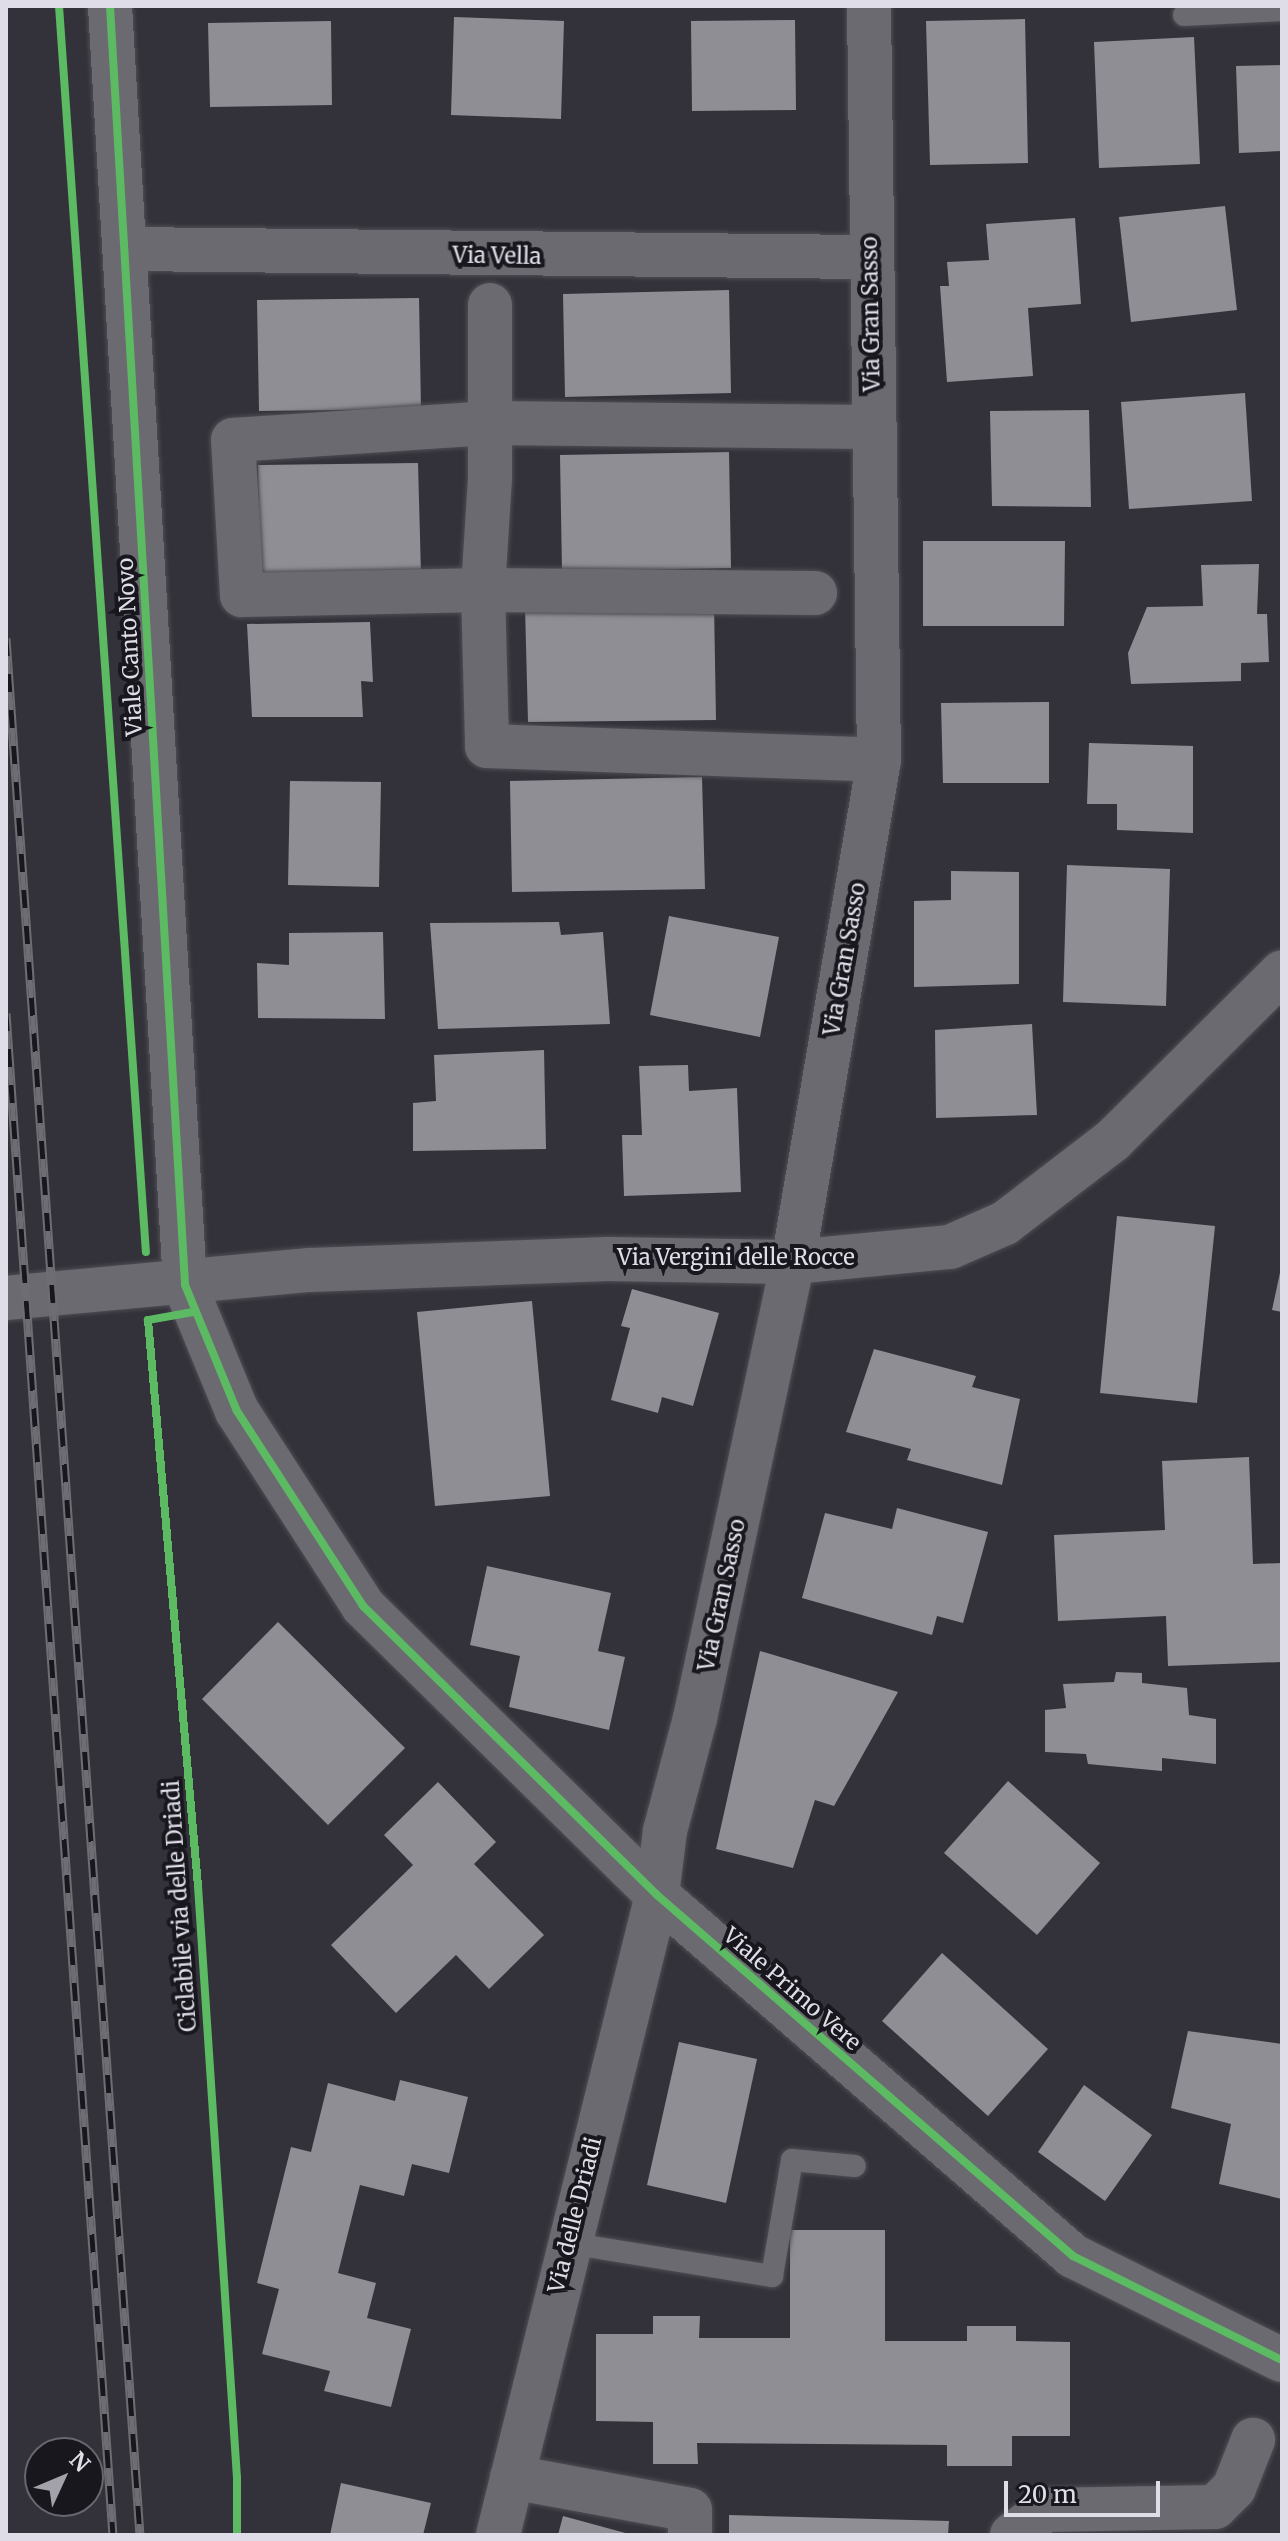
<!DOCTYPE html>
<html>
<head>
<meta charset="utf-8">
<style>
	body { margin:0 }
	#map { position:relative; width:1288px; height:2541px; overflow:hidden; background:#33323a; font-family:Merriweather,serif }
	div>[style] { position:absolute }
	.building>* { inset:0; background:#8f8e95 }
	.roads { filter:drop-shadow(0 0 2px #4f4d54) drop-shadow(0 0 2px #4f4d54) }
	.lane>* { height:22px; margin:-11px; padding:0 11px; transform-origin:11px; border-radius:11px; background:#6b6a71 }
	.street>* { height:44px; margin:-22px; padding:0 22px; transform-origin:22px; border-radius:22px; background:#6b6a71 }
	.rail>* { height:9px; margin-top:-4.5px; transform-origin:0; background:repeating-linear-gradient(90deg,#19171e 0 18px,#6e6d73 0 36px); box-sizing:border-box; border-block:2px solid #6e6d73 }
	.cycleway>* { height:8px; margin:-4px; padding:0 4px; transform-origin:4px; border-radius:4px; background:#5cba63 }
	span { translate:-50% -50%; white-space:nowrap; text-align:center; line-height:1.15; -webkit-text-stroke:8px #19171e; paint-order:stroke }
	.street-label { font-size:22px; color:#dfdde7 }
	.frame { position:absolute; inset:0; border:8px solid #dfdde7; pointer-events:none }
	.north { position:absolute; left:24px; top:2437px; width:80px; height:80px; box-sizing:border-box; background:#19171e; border:2px solid #68666e; border-radius:50%; rotate:46deg; font-size:22px; font-weight:700; line-height:32px; text-align:center; color:#dfdde7 }
	.north::after { content:''; display:block; margin:auto; width:28px; height:36px; background:#a3a1aa; clip-path:polygon(50% 0,100% 100%,50% 72%,0 100%) }
	.scale { position:absolute; left:1004px; top:2481px; width:156px; height:36px; box-sizing:border-box; border:4px solid #dfdde7; border-top:0; padding-left:10px; font-size:24px; line-height:28px; white-space:nowrap; color:#dfdde7; -webkit-text-stroke:6px #19171e; paint-order:stroke }
</style>
</head>
<body>
<div id="map">
	<div class="building">
		<div style="clip-path:polygon(454px 17px,564px 21px,561px 119px,451px 115px)"></div>
		<div style="clip-path:polygon(1025px 19px,1028px 163px,930px 165px,926px 21px)"></div>
		<div style="clip-path:polygon(795px 20px,796px 110px,692px 111px,691px 21px)"></div>
		<div style="clip-path:polygon(331px 21px,332px 105px,210px 107px,208px 23px)"></div>
		<div style="clip-path:polygon(1194px 37px,1200px 164px,1099px 168px,1094px 42px)"></div>
		<div style="clip-path:polygon(1282px 65px,1282px 151px,1239px 153px,1236px 66px)"></div>
		<div style="clip-path:polygon(1225px 206px,1237px 310px,1131px 322px,1119px 217px)"></div>
		<div style="clip-path:polygon(1075px 218px,1081px 304px,1028px 308px,1033px 376px,947px 382px,940px 286px,949px 286px,947px 262px,989px 260px,986px 224px)"></div>
		<div style="clip-path:polygon(729px 290px,731px 393px,565px 397px,563px 294px)"></div>
		<div style="clip-path:polygon(419px 298px,421px 409px,259px 411px,257px 300px)"></div>
		<div style="clip-path:polygon(1245px 393px,1252px 501px,1129px 509px,1121px 402px)"></div>
		<div style="clip-path:polygon(1089px 410px,1091px 507px,992px 506px,990px 411px)"></div>
		<div style="clip-path:polygon(729px 452px,731px 568px,562px 571px,560px 455px)"></div>
		<div style="clip-path:polygon(418px 463px,421px 574px,260px 577px,258px 465px)"></div>
		<div style="clip-path:polygon(923px 541px,1065px 541px,1064px 626px,923px 626px)"></div>
		<div style="clip-path:polygon(1259px 564px,1257px 614px,1267px 614px,1269px 662px,1241px 663px,1241px 681px,1131px 684px,1128px 653px,1147px 607px,1203px 606px,1201px 565px)"></div>
		<div style="clip-path:polygon(714px 604px,716px 720px,528px 722px,525px 607px)"></div>
		<div style="clip-path:polygon(370px 622px,373px 682px,361px 681px,363px 717px,252px 717px,247px 624px)"></div>
		<div style="clip-path:polygon(1049px 702px,1049px 783px,943px 783px,941px 703px)"></div>
		<div style="clip-path:polygon(1089px 743px,1193px 746px,1193px 833px,1117px 830px,1117px 804px,1087px 804px)"></div>
		<div style="clip-path:polygon(702px 777px,705px 889px,512px 892px,510px 781px)"></div>
		<div style="clip-path:polygon(290px 781px,381px 782px,379px 887px,288px 885px)"></div>
		<div style="clip-path:polygon(1067px 865px,1170px 869px,1166px 1006px,1063px 1002px)"></div>
		<div style="clip-path:polygon(951px 871px,1019px 872px,1019px 984px,914px 987px,914px 901px,951px 900px)"></div>
		<div style="clip-path:polygon(669px 916px,779px 937px,760px 1037px,650px 1015px)"></div>
		<div style="clip-path:polygon(559px 922px,561px 935px,603px 932px,610px 1024px,438px 1029px,430px 923px)"></div>
		<div style="clip-path:polygon(383px 932px,385px 1019px,258px 1018px,257px 963px,289px 965px,289px 933px)"></div>
		<div style="clip-path:polygon(1032px 1024px,1037px 1115px,936px 1118px,935px 1030px)"></div>
		<div style="clip-path:polygon(544px 1050px,546px 1149px,413px 1151px,413px 1103px,436px 1101px,434px 1055px)"></div>
		<div style="clip-path:polygon(688px 1065px,689px 1091px,737px 1088px,741px 1192px,624px 1196px,622px 1135px,642px 1135px,639px 1066px)"></div>
		<div style="clip-path:polygon(1117px 1216px,1215px 1226px,1197px 1403px,1100px 1393px)"></div>
		<div style="clip-path:polygon(1281px 1268px,1282px 1268px,1282px 1312px,1272px 1310px)"></div>
		<div style="clip-path:polygon(632px 1289px,719px 1313px,693px 1406px,662px 1397px,658px 1413px,611px 1400px,630px 1328px,621px 1326px)"></div>
		<div style="clip-path:polygon(532px 1301px,550px 1496px,435px 1506px,417px 1312px)"></div>
		<div style="clip-path:polygon(874px 1349px,976px 1376px,972px 1387px,1020px 1399px,1002px 1485px,907px 1460px,911px 1449px,846px 1432px)"></div>
		<div style="clip-path:polygon(1249px 1457px,1253px 1564px,1282px 1563px,1282px 1662px,1168px 1666px,1166px 1616px,1058px 1621px,1054px 1535px,1165px 1530px,1162px 1461px)"></div>
		<div style="clip-path:polygon(897px 1508px,988px 1532px,963px 1623px,937px 1616px,932px 1635px,802px 1598px,825px 1513px,892px 1529px)"></div>
		<div style="clip-path:polygon(487px 1566px,611px 1593px,598px 1651px,625px 1657px,609px 1730px,509px 1707px,520px 1656px,470px 1645px)"></div>
		<div style="clip-path:polygon(278px 1622px,405px 1748px,328px 1825px,202px 1699px)"></div>
		<div style="clip-path:polygon(760px 1651px,898px 1692px,834px 1806px,815px 1800px,793px 1868px,716px 1849px)"></div>
		<div style="clip-path:polygon(1116px 1672px,1142px 1673px,1142px 1683px,1187px 1688px,1189px 1715px,1216px 1719px,1216px 1764px,1162px 1758px,1162px 1771px,1088px 1764px,1086px 1754px,1045px 1752px,1045px 1710px,1066px 1708px,1063px 1684px,1114px 1682px)"></div>
		<div style="clip-path:polygon(1008px 1781px,1100px 1863px,1037px 1935px,944px 1853px)"></div>
		<div style="clip-path:polygon(438px 1782px,496px 1842px,474px 1864px,544px 1935px,489px 1989px,456px 1955px,396px 2013px,331px 1945px,413px 1865px,384px 1835px)"></div>
		<div style="clip-path:polygon(942px 1953px,1048px 2049px,988px 2116px,882px 2021px)"></div>
		<div style="clip-path:polygon(1188px 2031px,1282px 2044px,1282px 2199px,1219px 2184px,1231px 2124px,1171px 2108px)"></div>
		<div style="clip-path:polygon(679px 2042px,757px 2059px,726px 2203px,647px 2185px)"></div>
		<div style="clip-path:polygon(400px 2080px,468px 2097px,449px 2173px,412px 2164px,404px 2196px,360px 2185px,338px 2273px,376px 2283px,367px 2318px,411px 2329px,391px 2407px,324px 2391px,330px 2371px,262px 2354px,279px 2289px,257px 2283px,291px 2147px,311px 2152px,328px 2083px,395px 2101px)"></div>
		<div style="clip-path:polygon(1084px 2085px,1152px 2135px,1105px 2201px,1038px 2152px)"></div>
		<div style="clip-path:polygon(790px 2230px,885px 2230px,885px 2341px,967px 2341px,967px 2326px,1016px 2326px,1016px 2341px,1070px 2342px,1070px 2436px,1012px 2436px,1012px 2466px,947px 2466px,947px 2445px,697px 2443px,698px 2464px,653px 2464px,653px 2422px,596px 2421px,596px 2334px,653px 2334px,653px 2316px,700px 2316px,699px 2338px,790px 2338px)"></div>
		<div style="clip-path:polygon(341px 2483px,431px 2503px,423px 2535px,330px 2535px)"></div>
		<div style="clip-path:polygon(729px 2515px,949px 2521px,948px 2535px,729px 2535px)"></div>
		<div style="clip-path:polygon(563px 2516px,629px 2534px,629px 2535px,558px 2535px)"></div>
	</div>
	<div class="roads">
		<div class="lane">
			<div style="left:1184px;top:15px;width:98px;rotate:-2.9deg"></div>
			<div style="left:568px;top:2243px;width:207px;rotate:9.2deg"></div>
			<div style="left:772px;top:2276px;width:118px;rotate:-80.2deg"></div>
			<div style="left:792px;top:2160px;width:63px;rotate:5.4deg"></div>
		</div>
		<div class="street">
			<div style="left:110px;top:6px;width:1281px;rotate:86.64deg"></div>
			<div style="left:185px;top:1285px;width:136px;rotate:67.6deg"></div>
			<div style="left:237px;top:1411px;width:232px;rotate:57.1deg"></div>
			<div style="left:363px;top:1606px;width:412px;rotate:44.5deg"></div>
			<div style="left:657px;top:1895px;width:551px;rotate:40.95deg"></div>
			<div style="left:1073px;top:2256px;width:233px;rotate:26.5deg"></div>
			<div style="left:126px;top:249px;width:743px;rotate:0.62deg"></div>
			<div style="left:490px;top:305px;width:173px;rotate:90deg"></div>
			<div style="left:490px;top:478px;width:112px;rotate:93.6deg"></div>
			<div style="left:483px;top:590px;width:156px;rotate:88.5deg"></div>
			<div style="left:487px;top:746px;width:392px;rotate:2deg"></div>
			<div style="left:815px;top:593px;width:332px;rotate:-179.5deg"></div>
			<div style="left:483px;top:590px;width:241px;rotate:178.8deg"></div>
			<div style="left:242px;top:595px;width:155px;rotate:-93.3deg"></div>
			<div style="left:233px;top:440px;width:259px;rotate:-3.8deg"></div>
			<div style="left:491px;top:423px;width:382px;rotate:0.6deg"></div>
			<div style="left:6px;top:1298px;width:305px;rotate:-5.3deg"></div>
			<div style="left:310px;top:1270px;width:298px;rotate:-2.1deg"></div>
			<div style="left:608px;top:1259px;width:185px;rotate:0.9deg"></div>
			<div style="left:793px;top:1262px;width:158px;rotate:-5.5deg"></div>
			<div style="left:950px;top:1247px;width:60px;rotate:-23.6deg"></div>
			<div style="left:1005px;top:1223px;width:136px;rotate:-37.5deg"></div>
			<div style="left:1113px;top:1140px;width:238px;rotate:-44.8deg"></div>
			<div style="left:512px;top:2477px;width:181px;rotate:10.5deg"></div>
			<div style="left:690px;top:2510px;width:25px;rotate:90deg"></div>
			<div style="left:498px;top:2535px;width:659px;rotate:-76.05deg"></div>
			<div style="left:657px;top:1895px;width:64px;rotate:-82.9deg"></div>
			<div style="left:665px;top:1831px;width:117px;rotate:-75.1deg"></div>
			<div style="left:695px;top:1718px;width:466px;rotate:-77.9deg"></div>
			<div style="left:793px;top:1262px;width:509px;rotate:-80.28deg"></div>
			<div style="left:879px;top:760px;width:754px;rotate:-90.76deg"></div>
			<div style="left:1012px;top:2535px;width:41px;rotate:-37.1deg"></div>
			<div style="left:1045px;top:2510px;width:170px;rotate:-1deg"></div>
			<div style="left:1215px;top:2507px;width:27px;rotate:-45deg"></div>
			<div style="left:1234px;top:2488px;width:52px;rotate:-68.4deg"></div>
		</div>
	</div>
	<div class="rail">
		<div style="left:6px;top:638px;width:1902px;rotate:85.96deg"></div>
		<div style="left:6px;top:1013px;width:1526px;rotate:85.98deg"></div>
	</div>
	<div class="cycleway">
		<div style="left:59px;top:6px;width:1249px;rotate:86.01deg"></div>
		<div style="left:110px;top:6px;width:1281px;rotate:86.64deg"></div>
		<div style="left:185px;top:1285px;width:136px;rotate:67.6deg"></div>
		<div style="left:237px;top:1411px;width:232px;rotate:57.1deg"></div>
		<div style="left:363px;top:1606px;width:412px;rotate:44.5deg"></div>
		<div style="left:657px;top:1895px;width:551px;rotate:40.95deg"></div>
		<div style="left:1073px;top:2256px;width:233px;rotate:26.5deg"></div>
		<div style="left:193px;top:1312px;width:46px;rotate:169.9deg"></div>
		<div style="left:148px;top:1320px;width:568px;rotate:84.95deg"></div>
		<div style="left:198px;top:1886px;width:593px;rotate:86.23deg"></div>
		<div style="left:237px;top:2478px;width:57px;rotate:90deg"></div>
	</div>
	<div class="street-label">
		<span style="left:497px;top:256px;rotate:1deg">Via Vella</span>
		<span style="left:871px;top:314px;rotate:-91deg">Via Gran Sasso</span>
		<span style="left:130px;top:647px;rotate:-93deg">Viale Canto Novo</span>
		<span style="left:845px;top:959px;rotate:-80deg">Via Gran Sasso</span>
		<span style="left:736px;top:1258px">Via Vergini delle Rocce</span>
		<span style="left:722px;top:1595px;rotate:-78deg">Via Gran Sasso</span>
		<span style="left:180px;top:1906px;rotate:-94deg">Ciclabile via delle Driadi</span>
		<span style="left:792px;top:1989px;rotate:41deg">Viale Primo Vere</span>
		<span style="left:575px;top:2215px;rotate:-76deg">Via delle Driadi</span>
	</div>
	<div class="frame"></div>
	<div class="north">N</div>
	<div class="scale">20 m</div>
</div>
</body>
</html>
